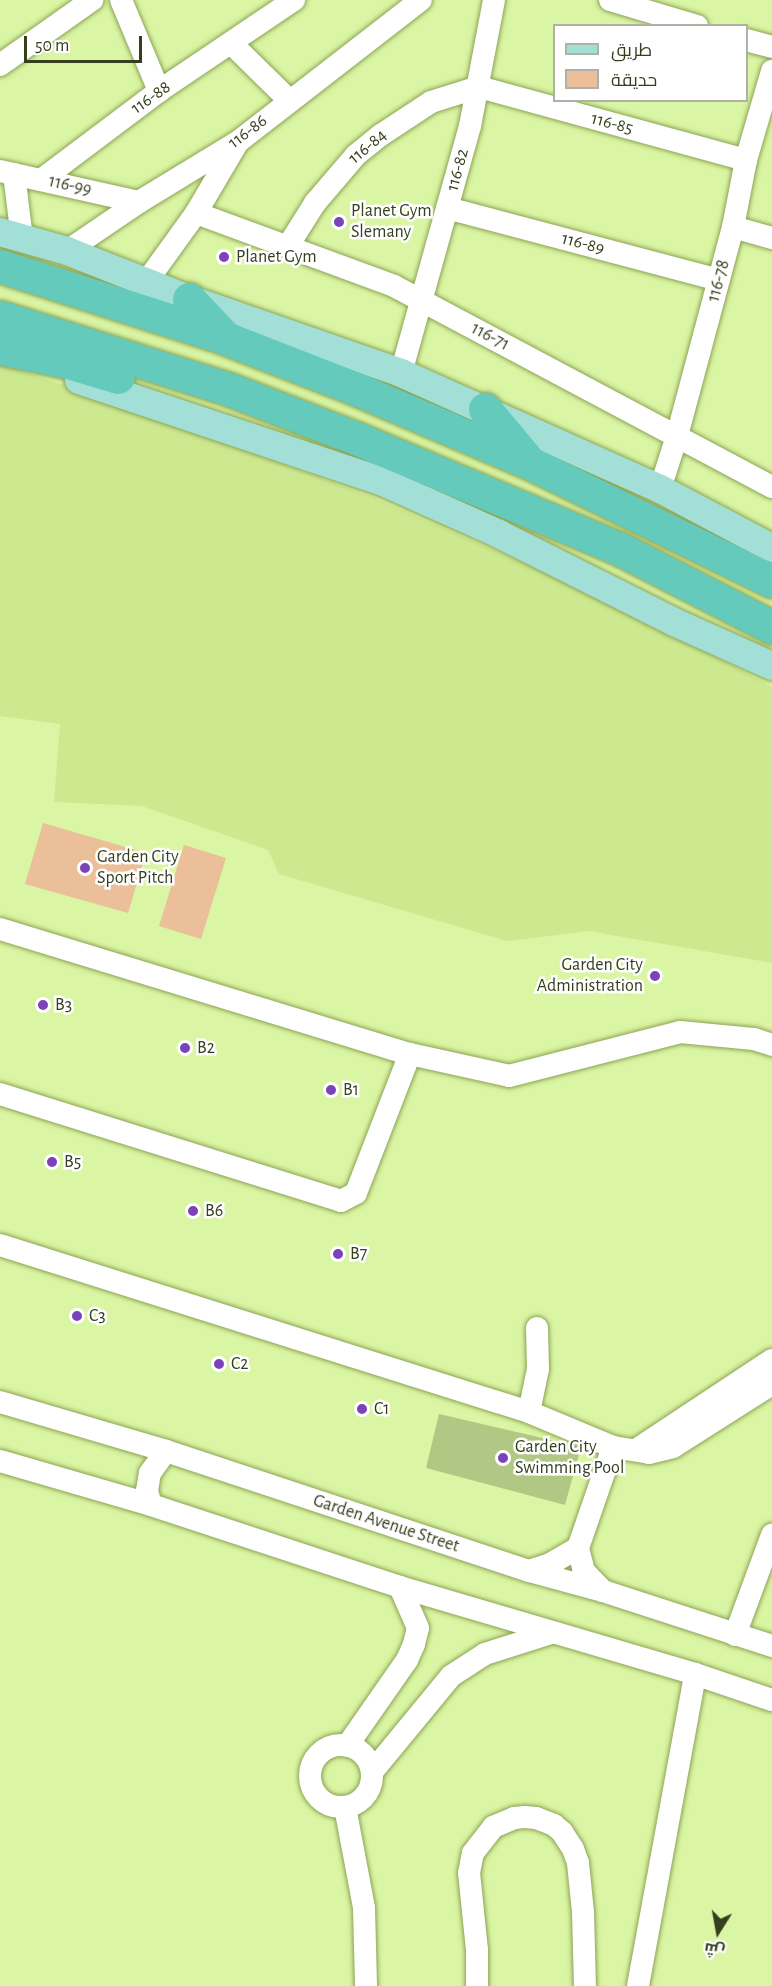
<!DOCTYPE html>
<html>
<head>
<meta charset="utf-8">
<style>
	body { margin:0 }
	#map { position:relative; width:772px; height:1986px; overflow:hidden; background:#daf5a3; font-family:"Alegreya Sans",Cairo,sans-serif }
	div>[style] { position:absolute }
	.built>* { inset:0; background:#cde990 }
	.green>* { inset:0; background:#eabf99 }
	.water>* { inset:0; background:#b1c784 }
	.roads { filter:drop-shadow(0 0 2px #8ca455) drop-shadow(0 0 2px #8ca455) }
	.minor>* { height:22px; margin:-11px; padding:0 11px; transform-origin:11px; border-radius:11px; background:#fff }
	.minor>.ring { margin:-11px; padding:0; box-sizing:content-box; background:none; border:22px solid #fff; border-radius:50% }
	.major>* { height:28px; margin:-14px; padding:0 14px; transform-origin:14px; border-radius:14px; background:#a2dfd7 }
	.highway>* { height:33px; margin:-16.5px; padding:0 16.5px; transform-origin:16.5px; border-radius:16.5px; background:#64cabc }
	.dots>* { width:16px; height:16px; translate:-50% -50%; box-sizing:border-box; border:3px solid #fff; border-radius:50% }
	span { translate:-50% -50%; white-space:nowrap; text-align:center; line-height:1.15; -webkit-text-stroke:5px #fff; paint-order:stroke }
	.street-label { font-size:18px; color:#353f1e }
	.poi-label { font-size:18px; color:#353f1e }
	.left { translate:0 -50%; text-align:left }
	.right { translate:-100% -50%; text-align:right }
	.legend { position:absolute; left:553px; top:24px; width:195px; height:78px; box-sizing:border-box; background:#fff; border:2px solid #aeb2a5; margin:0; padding:8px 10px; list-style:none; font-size:18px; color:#353f1e }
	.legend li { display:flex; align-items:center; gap:12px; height:30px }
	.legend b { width:30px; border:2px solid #aeb2a5 }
	.north { position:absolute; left:688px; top:1902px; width:60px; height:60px; -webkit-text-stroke:4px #fff; paint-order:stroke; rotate:191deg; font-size:16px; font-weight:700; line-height:24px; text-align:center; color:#353f1e }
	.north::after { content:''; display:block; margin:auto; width:21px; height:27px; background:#353f1e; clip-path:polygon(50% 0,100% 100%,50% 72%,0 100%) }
	.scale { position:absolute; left:24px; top:36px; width:118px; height:27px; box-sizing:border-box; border:3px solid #353f1e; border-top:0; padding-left:8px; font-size:18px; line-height:21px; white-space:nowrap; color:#353f1e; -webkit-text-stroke:4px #fff; paint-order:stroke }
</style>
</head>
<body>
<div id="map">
	<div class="built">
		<div style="clip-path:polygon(0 364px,130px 407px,376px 499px,615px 603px,772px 687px,772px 963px,589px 931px,507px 941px,279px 874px,268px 850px,142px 806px,54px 802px,60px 724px,0 716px)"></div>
	</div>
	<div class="green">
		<div style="clip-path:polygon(43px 823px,146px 853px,128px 913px,25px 884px)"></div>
		<div style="clip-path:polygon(184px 845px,226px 858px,201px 939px,159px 926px)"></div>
	</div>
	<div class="water">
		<div style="clip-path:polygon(439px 1414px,581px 1447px,565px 1505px,426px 1468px)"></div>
	</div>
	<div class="roads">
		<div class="minor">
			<div style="left:121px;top:0;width:99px;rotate:67.3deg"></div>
			<div style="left:610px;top:0;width:91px;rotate:16.6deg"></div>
			<div style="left:746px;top:40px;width:27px;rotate:15deg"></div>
			<div style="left:232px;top:44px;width:80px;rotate:44.5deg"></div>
			<div style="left:0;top:65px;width:113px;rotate:-35.2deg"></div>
			<div style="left:0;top:171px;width:142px;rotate:12.6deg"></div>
			<div style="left:14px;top:174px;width:64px;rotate:82.9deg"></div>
			<div style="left:41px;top:180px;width:148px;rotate:-37deg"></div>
			<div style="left:159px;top:91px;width:163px;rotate:-34deg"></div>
			<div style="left:447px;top:208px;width:281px;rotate:14.8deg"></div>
			<div style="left:196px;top:213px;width:211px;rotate:20.2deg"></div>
			<div style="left:394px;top:286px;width:428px;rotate:28deg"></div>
			<div style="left:733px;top:227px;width:41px;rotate:15.8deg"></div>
			<div style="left:288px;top:246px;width:51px;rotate:-57.9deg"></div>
			<div style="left:315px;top:203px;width:63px;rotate:-49.5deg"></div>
			<div style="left:356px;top:155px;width:32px;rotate:-39deg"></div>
			<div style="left:381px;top:135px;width:60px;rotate:-33.4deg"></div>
			<div style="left:431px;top:102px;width:50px;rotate:-17.4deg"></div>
			<div style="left:479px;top:87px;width:277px;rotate:15.3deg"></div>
			<div style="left:67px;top:251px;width:87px;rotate:-34.2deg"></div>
			<div style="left:139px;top:202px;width:117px;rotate:-31.4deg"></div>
			<div style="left:239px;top:141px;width:230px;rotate:-37.8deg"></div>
			<div style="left:147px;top:281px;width:84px;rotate:-54.2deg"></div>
			<div style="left:196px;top:213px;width:79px;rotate:-59.5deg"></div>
			<div style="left:401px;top:373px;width:256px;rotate:-74.4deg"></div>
			<div style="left:470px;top:126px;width:128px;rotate:-79.2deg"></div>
			<div style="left:660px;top:489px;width:56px;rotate:-72.2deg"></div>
			<div style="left:677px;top:436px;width:216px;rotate:-75deg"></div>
			<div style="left:733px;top:227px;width:68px;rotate:-79deg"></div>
			<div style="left:746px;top:160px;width:93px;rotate:-73.7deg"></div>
			<div style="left:0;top:929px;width:429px;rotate:17deg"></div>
			<div style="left:410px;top:1054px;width:101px;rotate:12.5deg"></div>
			<div style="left:509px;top:1076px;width:177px;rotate:-14.4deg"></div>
			<div style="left:680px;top:1032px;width:74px;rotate:5.4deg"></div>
			<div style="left:754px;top:1039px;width:19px;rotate:18deg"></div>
			<div style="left:0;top:1094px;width:357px;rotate:17.4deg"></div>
			<div style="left:341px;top:1201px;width:17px;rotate:-28deg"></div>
			<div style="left:356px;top:1193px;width:149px;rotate:-68.8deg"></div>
			<div style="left:0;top:1245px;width:555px;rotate:17.52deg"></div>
			<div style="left:529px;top:1412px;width:91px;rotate:22.6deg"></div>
			<div style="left:613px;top:1447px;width:36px;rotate:9deg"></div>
			<div style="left:649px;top:1453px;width:25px;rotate:-14deg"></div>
			<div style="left:673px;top:1447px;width:117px;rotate:-32.5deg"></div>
			<div style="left:0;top:1402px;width:173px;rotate:16.4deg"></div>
			<div style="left:166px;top:1451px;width:382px;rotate:18.3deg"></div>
			<div style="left:529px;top:1571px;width:77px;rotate:15.1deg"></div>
			<div style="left:603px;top:1591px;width:178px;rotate:18deg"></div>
			<div style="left:529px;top:1412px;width:44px;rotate:-78.2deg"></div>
			<div style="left:538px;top:1369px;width:41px;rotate:-91.4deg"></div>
			<div style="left:636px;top:1450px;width:163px;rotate:-33.5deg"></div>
			<div style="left:0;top:1461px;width:157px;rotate:16.2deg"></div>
			<div style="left:151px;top:1505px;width:262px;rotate:18.2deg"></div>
			<div style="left:400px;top:1587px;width:308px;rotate:16.4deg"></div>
			<div style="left:695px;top:1674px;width:81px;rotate:18.7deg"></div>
			<div style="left:151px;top:1505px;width:15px;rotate:-106deg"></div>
			<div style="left:147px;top:1491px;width:18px;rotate:-81deg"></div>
			<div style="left:150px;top:1473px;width:27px;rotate:-54deg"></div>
			<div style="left:529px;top:1571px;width:22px;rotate:-18deg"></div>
			<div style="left:550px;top:1564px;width:32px;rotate:-30deg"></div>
			<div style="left:603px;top:1591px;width:28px;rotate:-134deg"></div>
			<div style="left:584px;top:1571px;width:24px;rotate:-105deg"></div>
			<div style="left:578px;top:1548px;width:107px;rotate:-70.9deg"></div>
			<div style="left:735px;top:1635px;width:107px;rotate:-69.7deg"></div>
			<div class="ring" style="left:310px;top:1745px;width:40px;height:40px"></div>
			<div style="left:347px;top:1746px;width:105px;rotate:-55.1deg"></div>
			<div style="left:407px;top:1660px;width:17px;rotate:-66deg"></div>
			<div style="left:414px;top:1644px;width:16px;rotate:-76deg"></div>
			<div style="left:418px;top:1628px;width:45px;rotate:-113.7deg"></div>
			<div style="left:372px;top:1772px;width:124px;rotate:-50.5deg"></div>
			<div style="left:451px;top:1676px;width:40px;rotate:-32.9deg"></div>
			<div style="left:485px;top:1654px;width:69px;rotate:-17.7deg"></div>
			<div style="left:345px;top:1807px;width:103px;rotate:79.3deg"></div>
			<div style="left:364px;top:1908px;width:78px;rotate:88.5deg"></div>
			<div style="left:477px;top:1986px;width:36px;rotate:-90deg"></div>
			<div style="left:477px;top:1950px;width:77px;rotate:-95.9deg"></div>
			<div style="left:469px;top:1873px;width:20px;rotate:-79deg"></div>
			<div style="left:473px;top:1853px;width:33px;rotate:-52deg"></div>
			<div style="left:493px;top:1827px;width:23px;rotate:-23deg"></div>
			<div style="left:514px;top:1818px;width:11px;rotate:-5deg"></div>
			<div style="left:525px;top:1817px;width:11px;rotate:5deg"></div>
			<div style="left:536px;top:1818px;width:19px;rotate:21deg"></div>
			<div style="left:554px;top:1825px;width:11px;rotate:41deg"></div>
			<div style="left:562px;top:1832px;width:20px;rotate:57deg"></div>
			<div style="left:573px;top:1849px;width:15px;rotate:70deg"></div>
			<div style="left:578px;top:1863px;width:49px;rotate:84.2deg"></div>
			<div style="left:583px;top:1912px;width:74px;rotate:88.5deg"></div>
			<div style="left:638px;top:1986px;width:317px;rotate:-79.6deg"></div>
		</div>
		<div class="major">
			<div style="left:0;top:232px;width:70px;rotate:15.8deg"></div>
			<div style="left:67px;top:251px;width:131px;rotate:21.5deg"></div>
			<div style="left:189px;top:299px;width:225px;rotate:19.2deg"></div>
			<div style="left:401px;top:373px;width:284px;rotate:24.1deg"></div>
			<div style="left:660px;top:489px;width:127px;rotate:27.8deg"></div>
			<div style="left:79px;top:380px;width:321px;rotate:18.5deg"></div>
			<div style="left:383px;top:482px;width:127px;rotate:24.1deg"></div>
			<div style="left:499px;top:534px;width:196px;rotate:26.7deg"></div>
			<div style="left:674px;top:622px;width:107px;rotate:24.2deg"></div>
		</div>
		<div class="highway">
			<div style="left:0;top:266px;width:236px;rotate:17.7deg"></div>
			<div style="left:225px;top:338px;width:138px;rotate:21.2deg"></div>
			<div style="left:354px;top:388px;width:194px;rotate:23.1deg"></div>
			<div style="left:532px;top:464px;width:267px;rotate:26deg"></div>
			<div style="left:189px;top:299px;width:51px;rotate:46.6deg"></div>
			<div style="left:0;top:317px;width:242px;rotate:17.5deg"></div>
			<div style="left:231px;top:390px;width:136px;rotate:21.1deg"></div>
			<div style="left:358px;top:439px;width:284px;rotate:22.8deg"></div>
			<div style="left:620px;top:549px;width:171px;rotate:27.2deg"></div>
			<div style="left:0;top:348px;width:69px;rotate:11.6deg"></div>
			<div style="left:68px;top:362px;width:52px;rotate:16.7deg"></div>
			<div style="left:485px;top:409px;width:64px;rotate:50.1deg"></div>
		</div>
	</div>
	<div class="dots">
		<div style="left:339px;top:222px;background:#7c42b8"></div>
		<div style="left:224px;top:257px;background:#7c42b8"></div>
		<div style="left:85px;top:868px;background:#7c42b8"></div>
		<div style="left:655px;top:976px;background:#7c42b8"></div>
		<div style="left:43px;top:1005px;background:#7c42b8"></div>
		<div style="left:185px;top:1048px;background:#7c42b8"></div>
		<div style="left:331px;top:1090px;background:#7c42b8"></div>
		<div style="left:52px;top:1162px;background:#7c42b8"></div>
		<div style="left:193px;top:1211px;background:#7c42b8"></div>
		<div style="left:338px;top:1254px;background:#7c42b8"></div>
		<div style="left:77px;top:1316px;background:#7c42b8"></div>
		<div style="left:219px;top:1364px;background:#7c42b8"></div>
		<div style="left:362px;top:1409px;background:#7c42b8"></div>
		<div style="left:503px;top:1458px;background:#7c42b8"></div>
	</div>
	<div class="street-label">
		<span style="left:151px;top:98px;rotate:-35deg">116-88</span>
		<span style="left:612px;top:124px;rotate:15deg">116-85</span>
		<span style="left:248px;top:132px;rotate:-37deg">116-86</span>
		<span style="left:368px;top:147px;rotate:-40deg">116-84</span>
		<span style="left:458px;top:170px;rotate:-75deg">116-82</span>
		<span style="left:70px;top:186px;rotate:13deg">116-99</span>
		<span style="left:583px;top:244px;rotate:15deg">116-89</span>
		<span style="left:719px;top:281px;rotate:-75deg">116-78</span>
		<span style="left:490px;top:337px;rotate:28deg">116-71</span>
		<span style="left:386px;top:1524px;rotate:18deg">Garden Avenue Street</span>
	</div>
	<div class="poi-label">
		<span class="left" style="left:351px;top:222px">Planet Gym<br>Slemany</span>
		<span class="left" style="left:236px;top:257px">Planet Gym</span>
		<span class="left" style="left:97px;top:868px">Garden City<br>Sport Pitch</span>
		<span class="right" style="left:643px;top:976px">Garden City<br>Administration</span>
		<span class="left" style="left:55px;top:1005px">B3</span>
		<span class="left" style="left:197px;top:1048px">B2</span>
		<span class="left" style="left:343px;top:1090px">B1</span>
		<span class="left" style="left:64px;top:1162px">B5</span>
		<span class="left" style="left:205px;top:1211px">B6</span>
		<span class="left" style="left:350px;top:1254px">B7</span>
		<span class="left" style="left:89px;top:1316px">C3</span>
		<span class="left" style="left:231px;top:1364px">C2</span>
		<span class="left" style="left:374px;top:1409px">C1</span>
		<span class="left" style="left:515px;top:1458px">Garden City<br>Swimming Pool</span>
	</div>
	<ul class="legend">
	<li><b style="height:8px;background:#a2dfd7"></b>طريق</li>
	<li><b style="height:16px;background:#eabf99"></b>حديقة</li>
	</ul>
	<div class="north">ش</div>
	<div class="scale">50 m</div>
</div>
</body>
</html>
